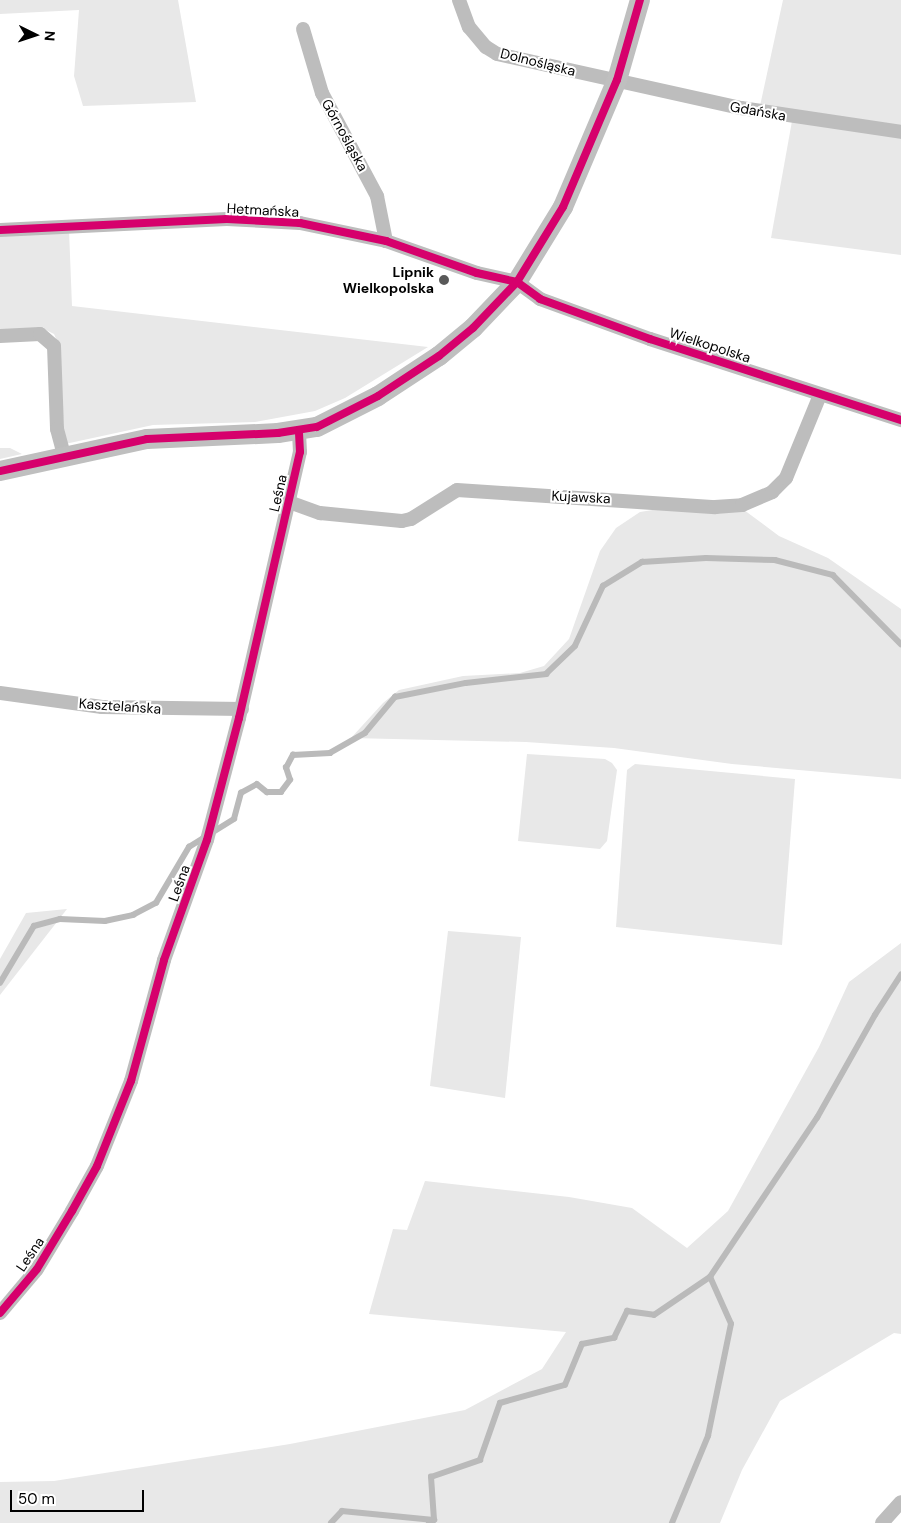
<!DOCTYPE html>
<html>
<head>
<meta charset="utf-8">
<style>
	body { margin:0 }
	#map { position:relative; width:901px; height:1523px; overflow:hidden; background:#fff; font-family:"DM Sans",sans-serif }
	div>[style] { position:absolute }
	.green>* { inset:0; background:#e8e8e8 }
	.stream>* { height:5.5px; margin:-2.75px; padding:0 2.75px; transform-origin:2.75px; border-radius:2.75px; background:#bababa }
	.street>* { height:14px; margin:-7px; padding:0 7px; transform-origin:7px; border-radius:7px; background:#bdbdbd }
	.secondary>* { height:20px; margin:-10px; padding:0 10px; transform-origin:10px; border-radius:10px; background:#bfbfbf }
	.cycleway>* { height:8px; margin:-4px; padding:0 4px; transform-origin:4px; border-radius:4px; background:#d6006c }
	.dots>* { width:14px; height:14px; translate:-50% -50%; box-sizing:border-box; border:2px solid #fff; border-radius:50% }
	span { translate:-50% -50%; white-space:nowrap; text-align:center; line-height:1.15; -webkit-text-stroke:4px #fff; paint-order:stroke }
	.street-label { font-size:14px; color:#000 }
	.poi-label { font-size:14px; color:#000; font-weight:700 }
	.right { translate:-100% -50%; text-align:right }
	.north { position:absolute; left:10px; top:10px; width:50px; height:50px; -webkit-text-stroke:4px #fff; paint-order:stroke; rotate:94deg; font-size:14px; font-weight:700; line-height:20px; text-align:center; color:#000 }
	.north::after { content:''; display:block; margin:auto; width:18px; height:22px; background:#000; clip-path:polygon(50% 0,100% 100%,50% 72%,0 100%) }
	.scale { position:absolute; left:10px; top:1490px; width:134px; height:22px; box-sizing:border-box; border:2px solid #000; border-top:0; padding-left:6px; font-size:15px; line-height:18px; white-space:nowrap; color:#000; -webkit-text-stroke:4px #fff; paint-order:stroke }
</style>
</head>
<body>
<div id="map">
	<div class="green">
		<div style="clip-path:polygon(0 0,178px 0,196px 102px,83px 106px,74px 76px,79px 10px,0 14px)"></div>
		<div style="clip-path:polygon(783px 0,901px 0,901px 128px,760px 106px)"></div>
		<div style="clip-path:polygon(792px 121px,901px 137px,901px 255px,771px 238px)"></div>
		<div style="clip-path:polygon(69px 230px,72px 306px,428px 347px,345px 398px,315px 411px,255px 422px,153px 425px,65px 444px,58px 343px,54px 334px,44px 329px,0 331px,0 235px)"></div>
		<div style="clip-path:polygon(0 448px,10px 448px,22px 454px,0 459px)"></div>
		<div style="clip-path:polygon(665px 508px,744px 510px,779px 536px,828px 558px,901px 609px,901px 779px,732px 764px,614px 748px,526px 742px,351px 738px,383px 703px,399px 690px,463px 676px,520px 673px,544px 666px,569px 639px,600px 551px,616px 528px,640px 512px)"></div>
		<div style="clip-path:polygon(527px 754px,605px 759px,612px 763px,617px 770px,607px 841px,600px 849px,518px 841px)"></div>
		<div style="clip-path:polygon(635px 764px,795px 779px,782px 945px,616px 927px,627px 770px)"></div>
		<div style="clip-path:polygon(67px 909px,0 995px,0 959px,26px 913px)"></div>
		<div style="clip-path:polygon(448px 931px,521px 937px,505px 1098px,430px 1086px)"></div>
		<div style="clip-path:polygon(901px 943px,901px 1334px,894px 1333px,780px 1401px,742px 1470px,720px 1523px,0 1523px,0 1482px,54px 1481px,290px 1444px,465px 1410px,542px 1369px,566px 1332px,369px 1314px,393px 1229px,407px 1230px,425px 1181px,569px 1197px,632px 1208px,687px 1248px,728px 1211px,819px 1047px,849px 982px)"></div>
	</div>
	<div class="stream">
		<div style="left:0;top:983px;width:66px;rotate:-59.2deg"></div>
		<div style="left:34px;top:926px;width:27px;rotate:-15deg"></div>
		<div style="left:60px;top:919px;width:45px;rotate:2.5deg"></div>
		<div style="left:105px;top:921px;width:29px;rotate:-12deg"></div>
		<div style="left:133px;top:915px;width:26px;rotate:-28deg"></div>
		<div style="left:156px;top:903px;width:65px;rotate:-59.5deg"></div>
		<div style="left:189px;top:847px;width:53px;rotate:-31.9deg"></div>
		<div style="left:234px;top:819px;width:27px;rotate:-75deg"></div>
		<div style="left:241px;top:793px;width:18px;rotate:-29deg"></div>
		<div style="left:257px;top:784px;width:13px;rotate:39deg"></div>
		<div style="left:267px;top:792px;width:14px"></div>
		<div style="left:281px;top:792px;width:15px;rotate:-53deg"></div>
		<div style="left:290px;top:780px;width:13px;rotate:-108deg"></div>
		<div style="left:286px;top:768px;width:15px;rotate:-62deg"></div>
		<div style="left:293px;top:755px;width:37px;rotate:-3deg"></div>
		<div style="left:330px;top:753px;width:40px;rotate:-29.7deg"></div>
		<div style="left:365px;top:733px;width:47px;rotate:-50.2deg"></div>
		<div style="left:395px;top:697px;width:72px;rotate:-11.2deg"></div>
		<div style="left:466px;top:683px;width:81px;rotate:-6.4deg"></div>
		<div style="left:546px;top:674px;width:40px;rotate:-44deg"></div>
		<div style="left:575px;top:646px;width:66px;rotate:-65deg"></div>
		<div style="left:603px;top:586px;width:46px;rotate:-31.6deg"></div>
		<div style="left:642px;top:562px;width:64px;rotate:-3.6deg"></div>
		<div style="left:706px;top:558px;width:69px;rotate:1.7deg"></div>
		<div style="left:775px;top:560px;width:60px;rotate:14.5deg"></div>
		<div style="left:833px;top:575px;width:97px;rotate:45.4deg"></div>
		<div style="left:331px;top:1523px;width:16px;rotate:-47deg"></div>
		<div style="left:342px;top:1511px;width:92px;rotate:5.6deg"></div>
		<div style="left:429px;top:1523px;width:6px;rotate:-31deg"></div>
		<div style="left:434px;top:1520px;width:43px;rotate:-94deg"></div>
		<div style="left:431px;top:1477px;width:52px;rotate:-19.1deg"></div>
		<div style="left:480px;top:1460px;width:60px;rotate:-70.7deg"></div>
		<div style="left:500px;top:1403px;width:67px;rotate:-15.5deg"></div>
		<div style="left:565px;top:1385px;width:44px;rotate:-67.5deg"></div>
		<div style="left:582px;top:1344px;width:33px;rotate:-11deg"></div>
		<div style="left:614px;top:1338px;width:30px;rotate:-64deg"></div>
		<div style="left:627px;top:1311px;width:27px;rotate:8deg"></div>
		<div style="left:654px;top:1315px;width:68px;rotate:-34.2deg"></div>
		<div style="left:710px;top:1277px;width:192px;rotate:-56.1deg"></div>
		<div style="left:817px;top:1118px;width:118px;rotate:-60.6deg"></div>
		<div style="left:875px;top:1015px;width:48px;rotate:-57deg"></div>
		<div style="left:672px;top:1523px;width:94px;rotate:-67.5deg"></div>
		<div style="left:708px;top:1436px;width:114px;rotate:-78.4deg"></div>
		<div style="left:731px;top:1324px;width:51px;rotate:-114.1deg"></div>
	</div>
	<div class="street">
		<div style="left:459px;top:0;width:29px;rotate:70deg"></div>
		<div style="left:469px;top:27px;width:26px;rotate:50deg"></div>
		<div style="left:486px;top:47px;width:13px;rotate:32deg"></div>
		<div style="left:497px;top:54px;width:250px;rotate:12.5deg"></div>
		<div style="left:741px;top:108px;width:162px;rotate:8.5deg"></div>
		<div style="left:303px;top:29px;width:67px;rotate:73.5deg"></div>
		<div style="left:322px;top:93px;width:117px;rotate:61.9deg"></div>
		<div style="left:377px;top:196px;width:46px;rotate:78.7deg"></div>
		<div style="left:0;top:230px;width:227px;rotate:-2.8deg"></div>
		<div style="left:227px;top:219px;width:73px;rotate:3.1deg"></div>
		<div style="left:300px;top:223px;width:88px;rotate:11.8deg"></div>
		<div style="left:386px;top:241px;width:96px;rotate:19.4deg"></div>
		<div style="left:477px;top:273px;width:41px;rotate:12.7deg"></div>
		<div style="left:517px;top:282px;width:29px;rotate:36deg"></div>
		<div style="left:540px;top:299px;width:117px;rotate:20deg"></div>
		<div style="left:650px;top:339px;width:264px;rotate:17.9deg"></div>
		<div style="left:0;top:336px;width:40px;rotate:-2.9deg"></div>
		<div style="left:40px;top:334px;width:18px;rotate:41deg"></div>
		<div style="left:54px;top:346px;width:83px;rotate:87.9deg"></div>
		<div style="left:57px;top:429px;width:28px;rotate:75deg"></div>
		<div style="left:289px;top:502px;width:33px;rotate:20deg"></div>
		<div style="left:320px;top:513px;width:82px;rotate:5.6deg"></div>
		<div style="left:402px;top:521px;width:9px;rotate:-13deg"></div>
		<div style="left:411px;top:519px;width:54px;rotate:-32.2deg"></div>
		<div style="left:457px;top:490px;width:259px;rotate:3.8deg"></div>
		<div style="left:715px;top:507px;width:27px;rotate:-4deg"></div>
		<div style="left:742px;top:505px;width:33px;rotate:-23deg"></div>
		<div style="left:772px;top:492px;width:20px;rotate:-45deg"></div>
		<div style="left:786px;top:478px;width:90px;rotate:-67.7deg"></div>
		<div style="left:0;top:693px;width:103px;rotate:7.8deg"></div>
		<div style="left:102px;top:707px;width:140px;rotate:0.8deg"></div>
		<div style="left:0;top:1313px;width:57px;rotate:-49.9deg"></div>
		<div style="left:37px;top:1269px;width:68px;rotate:-58.9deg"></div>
		<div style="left:72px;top:1211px;width:51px;rotate:-60.9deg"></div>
		<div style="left:97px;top:1166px;width:92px;rotate:-68.2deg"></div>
		<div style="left:131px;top:1081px;width:125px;rotate:-74.7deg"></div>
		<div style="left:164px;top:960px;width:127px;rotate:-70.3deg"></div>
		<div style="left:207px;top:840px;width:126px;rotate:-75.3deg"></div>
		<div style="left:239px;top:718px;width:273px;rotate:-77.1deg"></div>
		<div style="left:300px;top:452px;width:21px;rotate:-93deg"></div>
		<div style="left:882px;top:1523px;width:28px;rotate:-48deg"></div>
	</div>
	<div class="secondary">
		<div style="left:0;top:471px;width:150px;rotate:-12.3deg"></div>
		<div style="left:147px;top:439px;width:131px;rotate:-2.6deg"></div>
		<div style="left:278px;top:433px;width:39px;rotate:-9deg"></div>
		<div style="left:317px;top:427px;width:68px;rotate:-26.9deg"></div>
		<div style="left:378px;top:396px;width:73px;rotate:-33.3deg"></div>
		<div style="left:439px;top:356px;width:44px;rotate:-39.5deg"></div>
		<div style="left:473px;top:328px;width:64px;rotate:-46.3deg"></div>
		<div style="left:517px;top:282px;width:88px;rotate:-58.5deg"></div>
		<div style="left:563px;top:207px;width:138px;rotate:-67deg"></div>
		<div style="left:617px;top:80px;width:83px;rotate:-74deg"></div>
	</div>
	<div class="cycleway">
		<div style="left:0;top:230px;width:227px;rotate:-2.8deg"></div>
		<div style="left:227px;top:219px;width:73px;rotate:3.1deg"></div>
		<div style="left:300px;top:223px;width:88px;rotate:11.8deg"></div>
		<div style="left:386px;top:241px;width:96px;rotate:19.4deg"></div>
		<div style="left:477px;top:273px;width:41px;rotate:12.7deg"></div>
		<div style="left:517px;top:282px;width:29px;rotate:36deg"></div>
		<div style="left:540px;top:299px;width:117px;rotate:20deg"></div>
		<div style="left:650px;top:339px;width:264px;rotate:17.9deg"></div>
		<div style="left:0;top:471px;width:150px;rotate:-12.3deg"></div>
		<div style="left:147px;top:439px;width:131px;rotate:-2.6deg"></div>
		<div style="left:278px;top:433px;width:39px;rotate:-9deg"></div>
		<div style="left:317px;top:427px;width:68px;rotate:-26.9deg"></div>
		<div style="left:378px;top:396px;width:73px;rotate:-33.3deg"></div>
		<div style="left:439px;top:356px;width:44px;rotate:-39.5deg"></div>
		<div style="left:473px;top:328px;width:64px;rotate:-46.3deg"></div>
		<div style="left:517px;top:282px;width:88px;rotate:-58.5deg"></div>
		<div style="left:563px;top:207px;width:138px;rotate:-67deg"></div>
		<div style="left:617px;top:80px;width:83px;rotate:-74deg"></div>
		<div style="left:0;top:1313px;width:57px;rotate:-49.9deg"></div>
		<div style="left:37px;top:1269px;width:68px;rotate:-58.9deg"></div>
		<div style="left:72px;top:1211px;width:51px;rotate:-60.9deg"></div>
		<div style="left:97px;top:1166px;width:92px;rotate:-68.2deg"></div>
		<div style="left:131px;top:1081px;width:125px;rotate:-74.7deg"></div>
		<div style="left:164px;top:960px;width:127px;rotate:-70.3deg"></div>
		<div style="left:207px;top:840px;width:126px;rotate:-75.3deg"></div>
		<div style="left:239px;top:718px;width:273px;rotate:-77.1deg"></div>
		<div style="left:300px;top:452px;width:21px;rotate:-93deg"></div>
	</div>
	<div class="dots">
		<div style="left:444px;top:280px;background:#595959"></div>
	</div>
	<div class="street-label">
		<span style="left:538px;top:62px;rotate:14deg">Dolnośląska</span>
		<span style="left:758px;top:111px;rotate:10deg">Gdańska</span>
		<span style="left:345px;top:135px;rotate:61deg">Górnośląska</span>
		<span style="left:263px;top:210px;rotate:3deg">Hetmańska</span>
		<span style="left:710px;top:345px;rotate:18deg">Wielkopolska</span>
		<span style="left:278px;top:493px;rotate:-77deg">Leśna</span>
		<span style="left:581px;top:497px;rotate:3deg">Kujawska</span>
		<span style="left:120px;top:706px;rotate:4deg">Kasztelańska</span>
		<span style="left:179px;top:883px;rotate:-70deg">Leśna</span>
		<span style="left:30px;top:1254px;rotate:-56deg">Leśna</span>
	</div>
	<div class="poi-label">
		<span class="right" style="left:434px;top:280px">Lipnik<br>Wielkopolska</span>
	</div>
	<div class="north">N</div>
	<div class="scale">50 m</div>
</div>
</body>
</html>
